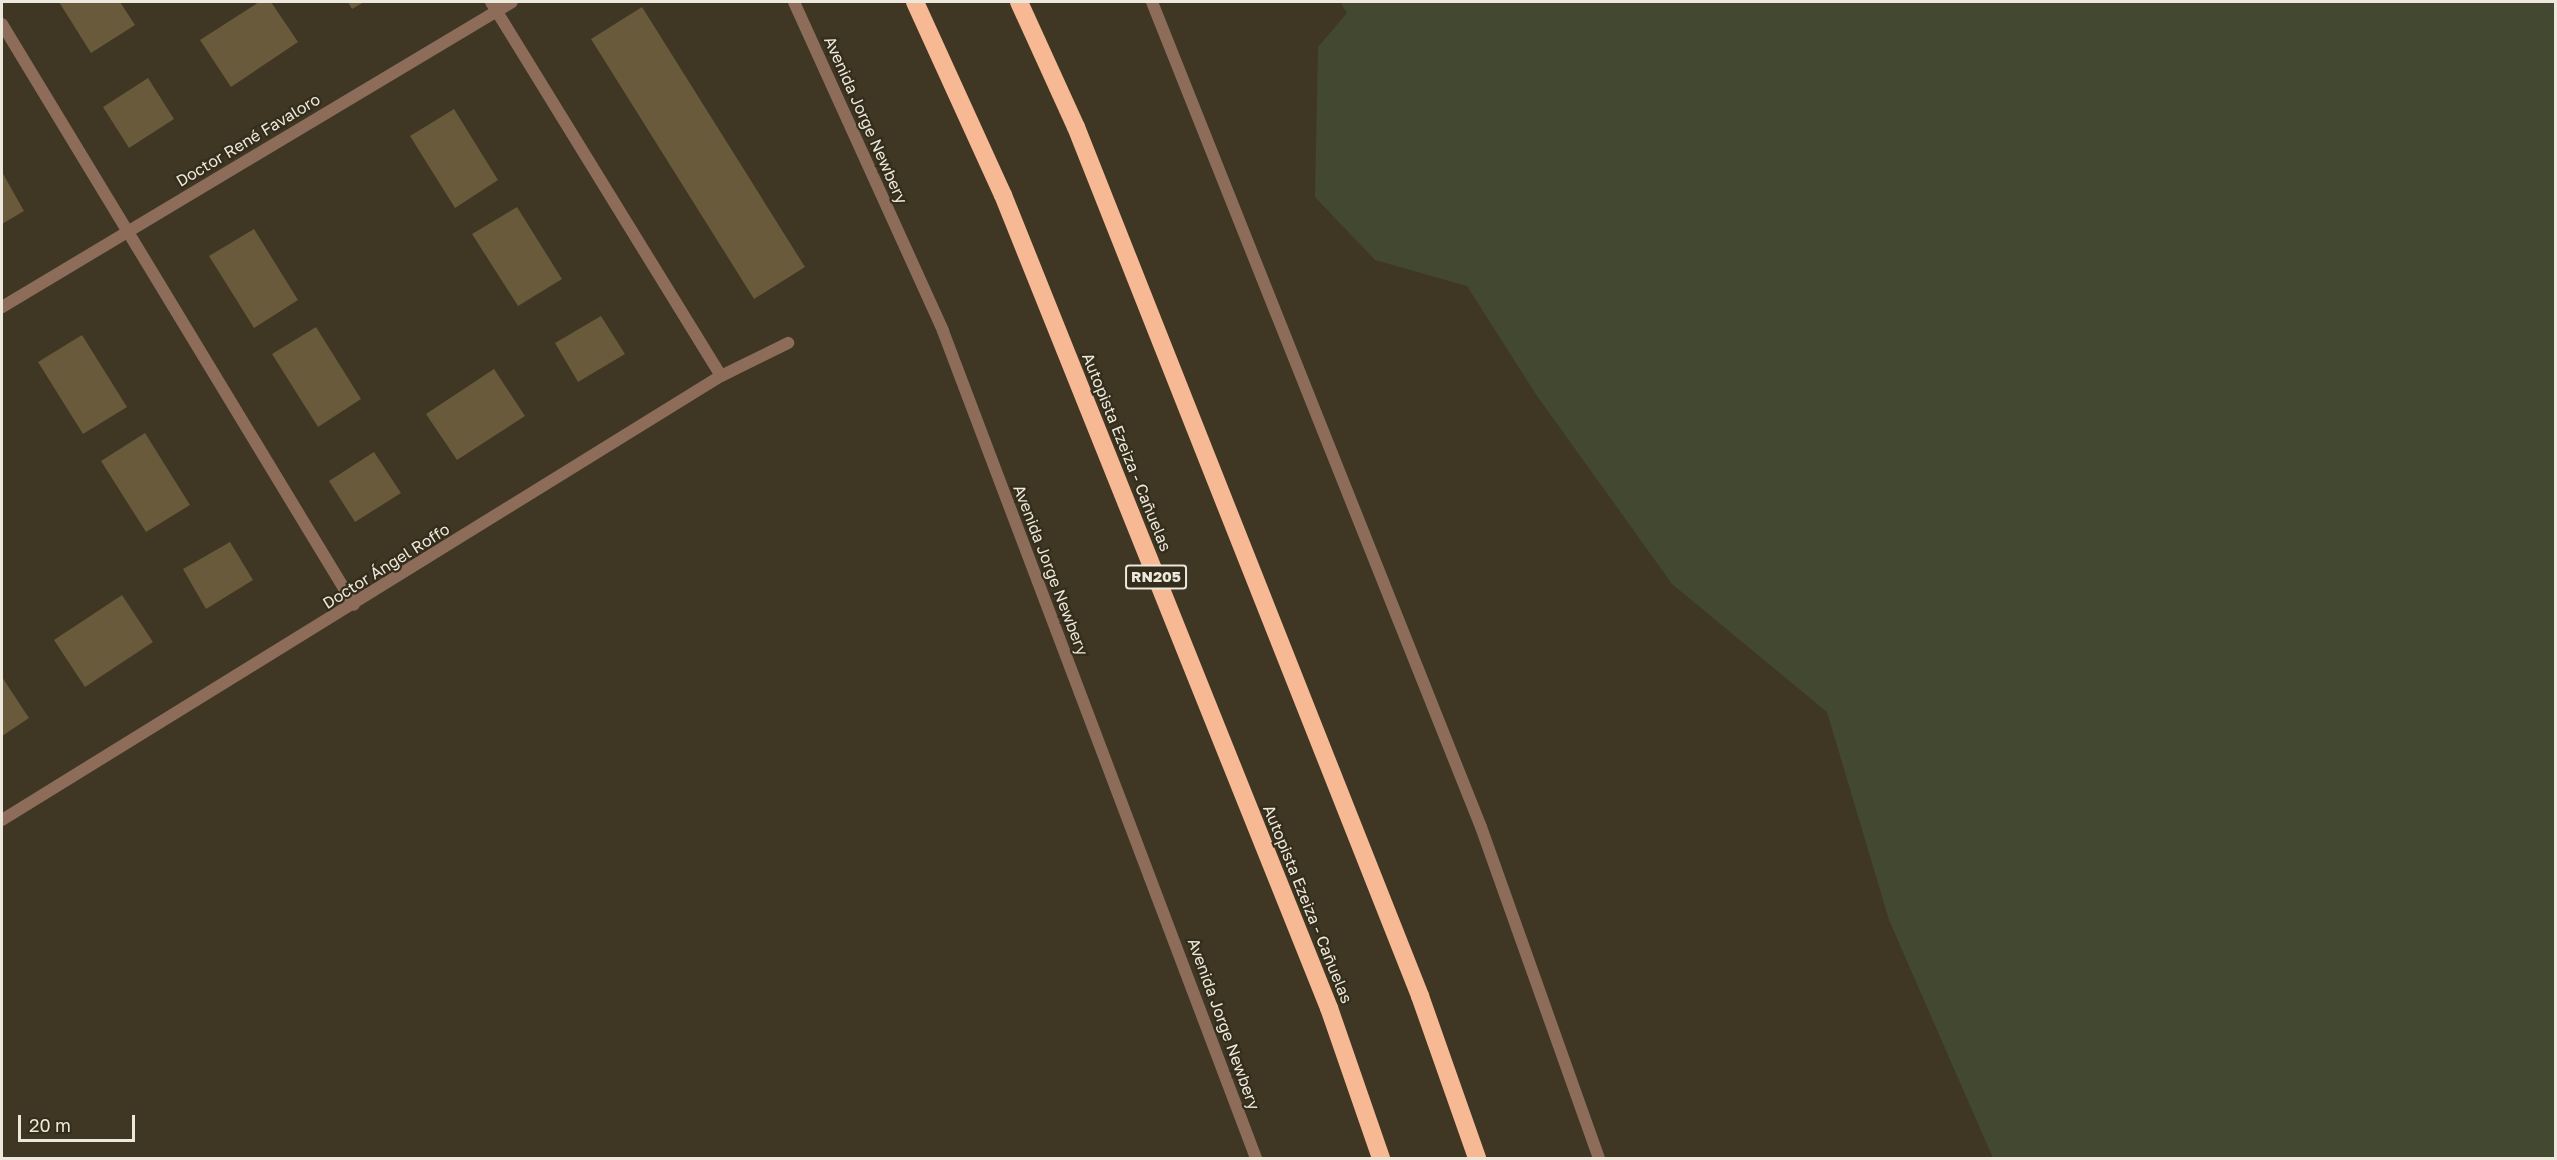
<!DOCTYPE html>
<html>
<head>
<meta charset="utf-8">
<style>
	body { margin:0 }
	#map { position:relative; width:2557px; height:1160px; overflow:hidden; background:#3f3724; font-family:"Golos Text",sans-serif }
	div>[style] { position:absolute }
	.green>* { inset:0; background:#424930 }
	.building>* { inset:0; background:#685a3b }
	.minor>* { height:12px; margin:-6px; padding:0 6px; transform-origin:6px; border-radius:6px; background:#8d6d5a }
	.tertiary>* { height:12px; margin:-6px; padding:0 6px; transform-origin:6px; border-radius:6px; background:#8d6d5a }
	.motorway>* { height:18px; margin:-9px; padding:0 9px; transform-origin:9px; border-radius:9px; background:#f7b994 }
	span { translate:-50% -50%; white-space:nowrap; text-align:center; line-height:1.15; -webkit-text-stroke:4.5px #342d1b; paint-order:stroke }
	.shield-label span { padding:2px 4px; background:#342d1b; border:2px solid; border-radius:4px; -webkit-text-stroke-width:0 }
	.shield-label { font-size:15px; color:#ede8dc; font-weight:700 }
	.street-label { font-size:16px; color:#ede8dc }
	.frame { position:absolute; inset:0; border:3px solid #ede8dc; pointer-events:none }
	.scale { position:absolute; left:18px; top:1115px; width:117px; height:27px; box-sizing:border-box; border:3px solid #ede8dc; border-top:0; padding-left:8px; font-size:18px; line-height:21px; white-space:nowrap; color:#ede8dc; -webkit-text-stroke:4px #342d1b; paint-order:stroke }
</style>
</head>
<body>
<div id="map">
	<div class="green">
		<div style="clip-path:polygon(1340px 2px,2555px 2px,2555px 1158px,1993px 1158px,1889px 920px,1827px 712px,1672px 584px,1535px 393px,1467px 286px,1375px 260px,1315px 197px,1318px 47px,1347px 13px)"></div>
	</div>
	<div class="building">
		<div style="clip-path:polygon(59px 2px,120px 2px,135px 25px,91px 53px)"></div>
		<div style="clip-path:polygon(259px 2px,271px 2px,298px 42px,231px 87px,200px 40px)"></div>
		<div style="clip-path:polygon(348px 2px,364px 2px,352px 9px)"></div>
		<div style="clip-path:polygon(642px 7px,805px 267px,754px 299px,591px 39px)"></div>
		<div style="clip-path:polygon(148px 78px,174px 119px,129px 148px,103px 107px)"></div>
		<div style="clip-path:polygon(454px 109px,498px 180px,455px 208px,410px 136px)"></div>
		<div style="clip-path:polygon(2px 172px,24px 211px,2px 224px)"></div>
		<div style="clip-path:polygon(517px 207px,562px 279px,518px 306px,472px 234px)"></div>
		<div style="clip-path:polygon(254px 229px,298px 300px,254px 328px,209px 256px)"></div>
		<div style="clip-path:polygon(601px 316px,625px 354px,578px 382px,555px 343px)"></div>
		<div style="clip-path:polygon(316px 327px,361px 399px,318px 427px,272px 354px)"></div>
		<div style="clip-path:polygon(82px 335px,127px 407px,83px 434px,38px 362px)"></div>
		<div style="clip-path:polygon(494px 369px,525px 416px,457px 460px,426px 414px)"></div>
		<div style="clip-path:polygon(145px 433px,190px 505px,146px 532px,101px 461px)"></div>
		<div style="clip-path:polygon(374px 452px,401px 493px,355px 522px,329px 481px)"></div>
		<div style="clip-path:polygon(230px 542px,253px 580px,206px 609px,183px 569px)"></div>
		<div style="clip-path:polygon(122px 595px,153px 642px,85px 687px,54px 640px)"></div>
		<div style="clip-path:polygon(2px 677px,29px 718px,2px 736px)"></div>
	</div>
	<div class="minor">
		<div style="left:491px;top:2px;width:439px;rotate:58.4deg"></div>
		<div style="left:2px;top:24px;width:679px;rotate:58.79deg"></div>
		<div style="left:2px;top:307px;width:594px;rotate:-30.88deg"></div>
		<div style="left:2px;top:820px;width:845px;rotate:-31.7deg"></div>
		<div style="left:721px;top:376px;width:75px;rotate:-26.2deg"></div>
	</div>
	<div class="tertiary">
		<div style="left:794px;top:2px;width:361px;rotate:65.6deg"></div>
		<div style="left:943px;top:331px;width:884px;rotate:69.27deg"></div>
		<div style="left:1152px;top:2px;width:888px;rotate:68.26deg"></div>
		<div style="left:1481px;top:827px;width:351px;rotate:70.4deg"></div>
	</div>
	<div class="motorway">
		<div style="left:915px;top:2px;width:212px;rotate:65.5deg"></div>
		<div style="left:1003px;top:195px;width:876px;rotate:68.15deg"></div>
		<div style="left:1329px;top:1008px;width:159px;rotate:70.9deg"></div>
		<div style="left:1019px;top:2px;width:137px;rotate:65.5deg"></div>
		<div style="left:1076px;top:127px;width:935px;rotate:68.4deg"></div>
		<div style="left:1420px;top:996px;width:172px;rotate:70.6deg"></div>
	</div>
	<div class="shield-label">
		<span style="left:1156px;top:577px">RN205</span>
	</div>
	<div class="street-label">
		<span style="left:866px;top:120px;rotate:66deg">Avenida Jorge Newbery</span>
		<span style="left:248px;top:140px;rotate:-31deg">Doctor René Favaloro</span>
		<span style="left:1127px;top:452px;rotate:68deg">Autopista Ezeiza - Cañuelas</span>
		<span style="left:386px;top:566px;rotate:-32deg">Doctor Ángel Roffo</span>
		<span style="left:1051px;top:570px;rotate:69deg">Avenida Jorge Newbery</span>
		<span style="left:1308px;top:904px;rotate:68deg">Autopista Ezeiza - Cañuelas</span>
		<span style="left:1224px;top:1024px;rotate:70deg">Avenida Jorge Newbery</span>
	</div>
	<div class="frame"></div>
	<div class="scale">20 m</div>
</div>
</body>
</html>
